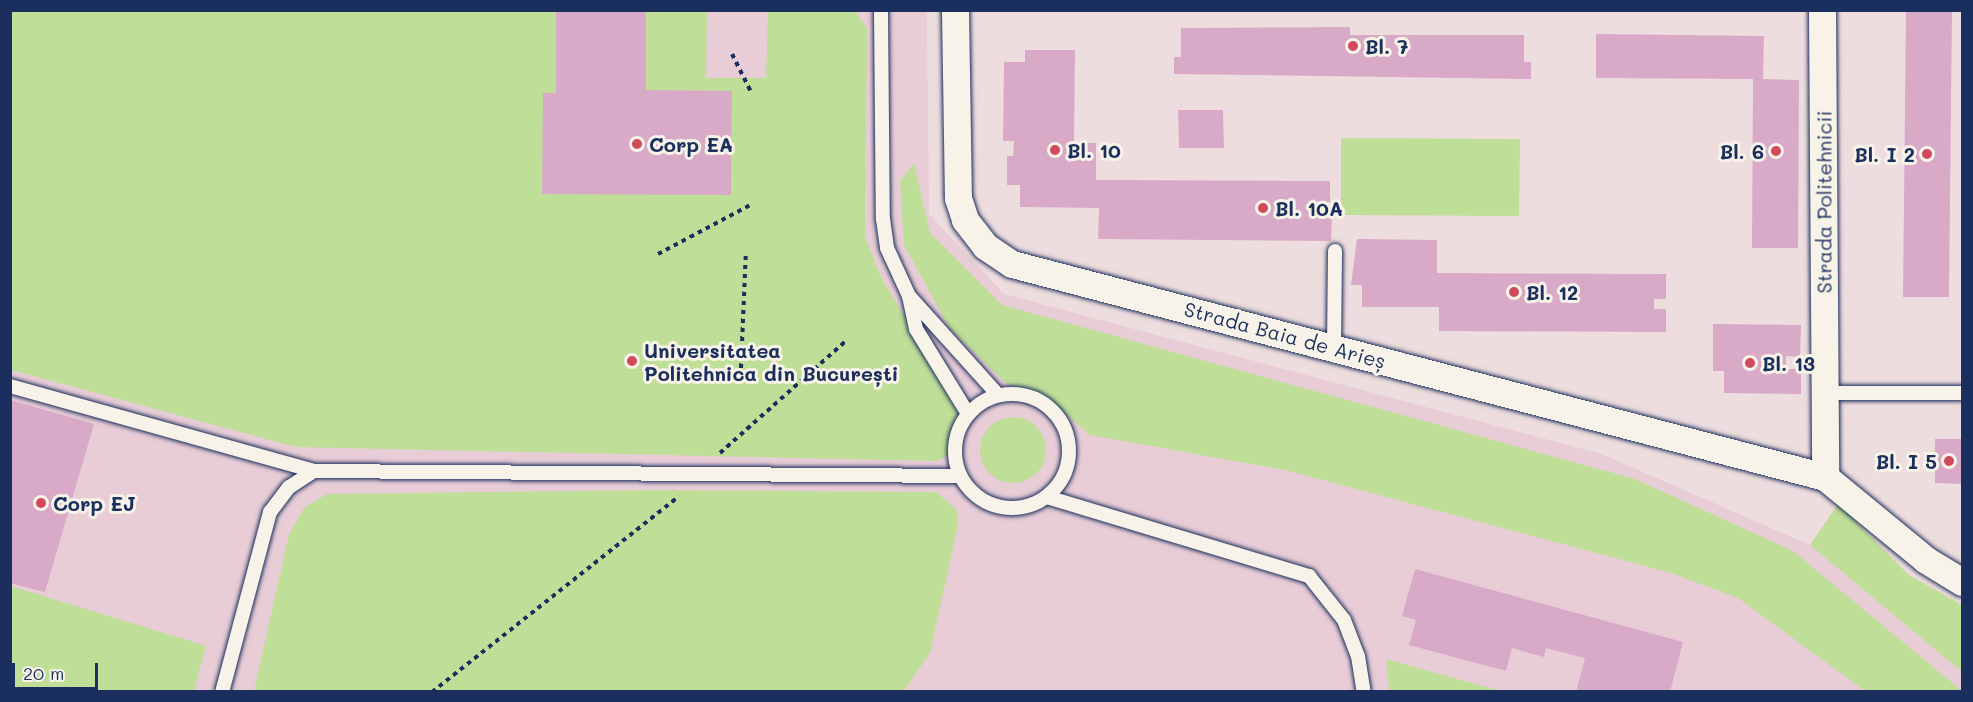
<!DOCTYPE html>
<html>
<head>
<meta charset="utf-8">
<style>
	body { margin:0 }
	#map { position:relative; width:1973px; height:702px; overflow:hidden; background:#eeddde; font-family:Mali,sans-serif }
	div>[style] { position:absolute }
	.built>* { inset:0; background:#e8cdd7 }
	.green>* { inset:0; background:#bfde97 }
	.round { border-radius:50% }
	.building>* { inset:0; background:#d9a9c8 }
	.path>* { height:4px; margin-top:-2px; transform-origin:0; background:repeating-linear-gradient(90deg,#1b2f5e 0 4.5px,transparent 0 9px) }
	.roads { filter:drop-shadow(0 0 2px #1b2f5e) drop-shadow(0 0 2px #1b2f5e) }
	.lane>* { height:14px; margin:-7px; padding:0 7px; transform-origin:7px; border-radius:7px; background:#f7f3e8 }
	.lane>.ring { margin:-7px; padding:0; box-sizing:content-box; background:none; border:14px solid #f7f3e8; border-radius:50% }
	.street>* { height:27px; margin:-13.5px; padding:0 13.5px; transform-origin:13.5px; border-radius:13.5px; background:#f7f3e8 }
	.dots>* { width:16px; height:16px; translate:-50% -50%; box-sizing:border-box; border:3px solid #f7f3e8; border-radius:50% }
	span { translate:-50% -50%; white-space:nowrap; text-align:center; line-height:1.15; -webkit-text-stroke:6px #f7f3e8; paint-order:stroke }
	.poi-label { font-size:20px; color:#1b2f5e; font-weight:700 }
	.left { translate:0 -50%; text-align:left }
	.right { translate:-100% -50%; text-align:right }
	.street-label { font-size:20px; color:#1b2f5e }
	.frame { position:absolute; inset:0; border:12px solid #1b2f5e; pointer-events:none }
	.scale { position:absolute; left:12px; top:663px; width:86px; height:27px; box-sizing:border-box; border:3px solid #1b2f5e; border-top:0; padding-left:8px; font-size:18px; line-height:21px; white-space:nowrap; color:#1b2f5e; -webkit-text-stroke:4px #f7f3e8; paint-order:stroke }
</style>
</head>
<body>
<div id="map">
	<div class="built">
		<div style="clip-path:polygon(10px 11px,927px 11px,929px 214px,1004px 294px,1602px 454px,1810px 545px,1962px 672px,1962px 691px,11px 691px)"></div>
	</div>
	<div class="green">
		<div style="clip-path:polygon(10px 11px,556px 11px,556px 93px,731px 195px,732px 91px,646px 90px,646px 11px,707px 11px,706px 78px,766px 78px,768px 11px,855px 11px,867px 28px,865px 237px,881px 277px,961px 410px,948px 455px,938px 461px,296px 447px,11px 370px)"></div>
		<div style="clip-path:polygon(1341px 138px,1520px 139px,1519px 216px,1341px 215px)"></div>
		<div style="clip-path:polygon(914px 163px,930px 233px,1002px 305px,1635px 479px,1793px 551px,1962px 691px,1865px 691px,1738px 598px,1671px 573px,1285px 470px,1090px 435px,1042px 394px,1007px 384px,950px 329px,904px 245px,900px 181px)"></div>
		<div class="round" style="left:980px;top:417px;width:66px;height:66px"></div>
		<div style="clip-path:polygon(652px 490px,936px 492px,957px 510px,958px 525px,930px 653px,904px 691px,254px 691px,289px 534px,304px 508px,327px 494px)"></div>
		<div style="clip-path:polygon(1838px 504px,1909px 575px,1962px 605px,1962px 672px,1810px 545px)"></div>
		<div style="clip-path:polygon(11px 586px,206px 646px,194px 691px,11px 691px)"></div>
		<div style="clip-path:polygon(1386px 659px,1497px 690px,1497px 691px,1389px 691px)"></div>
	</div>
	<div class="building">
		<div style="clip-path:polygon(556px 10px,646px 10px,646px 90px,732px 91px,731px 195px,542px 194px,543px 93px,556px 93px)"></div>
		<div style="clip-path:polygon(1906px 10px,1952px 10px,1949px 297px,1903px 297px)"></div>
		<div style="clip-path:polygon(1350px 27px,1350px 35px,1524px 35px,1524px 62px,1531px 62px,1531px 79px,1174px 74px,1174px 57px,1181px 57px,1181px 28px)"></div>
		<div style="clip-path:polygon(1596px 34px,1764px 36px,1763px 79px,1799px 80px,1798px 248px,1752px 248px,1753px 79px,1596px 78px)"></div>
		<div style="clip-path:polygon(1025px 50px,1075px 50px,1074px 143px,1096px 143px,1096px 180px,1330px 181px,1330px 202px,1313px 202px,1314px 214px,1332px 214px,1331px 241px,1098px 239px,1099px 208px,1020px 207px,1020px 185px,1007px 185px,1007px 156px,1013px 156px,1014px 141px,1003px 141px,1004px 62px,1025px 62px)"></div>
		<div style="clip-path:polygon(1178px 110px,1223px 110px,1224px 148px,1179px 148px)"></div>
		<div style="clip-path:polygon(1357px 239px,1437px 240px,1437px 273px,1666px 274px,1666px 299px,1654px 299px,1654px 309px,1666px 309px,1666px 332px,1439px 331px,1439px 307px,1362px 307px,1362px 285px,1351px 285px)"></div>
		<div style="clip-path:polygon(1713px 324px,1801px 325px,1800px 357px,1786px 356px,1786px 369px,1801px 369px,1801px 394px,1724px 393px,1724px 371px,1713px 371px)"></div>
		<div style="clip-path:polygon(10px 400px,94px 424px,45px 592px,10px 583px)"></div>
		<div style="clip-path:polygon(1935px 439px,1962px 439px,1962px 484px,1935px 483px)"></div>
		<div style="clip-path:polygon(1415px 569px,1683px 642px,1670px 692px,1576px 692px,1585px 658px,1546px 648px,1544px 657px,1512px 648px,1506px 671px,1409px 645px,1416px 620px,1402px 616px)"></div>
	</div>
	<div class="path">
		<div style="left:732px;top:54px;width:45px;rotate:63.4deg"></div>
		<div style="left:658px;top:254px;width:104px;rotate:-28deg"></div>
		<div style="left:741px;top:368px;width:117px;rotate:-87.6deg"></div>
		<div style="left:720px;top:453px;width:170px;rotate:-41.7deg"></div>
		<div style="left:432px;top:692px;width:315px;rotate:-38.4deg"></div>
	</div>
	<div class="roads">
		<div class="lane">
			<div style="left:881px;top:10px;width:209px;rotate:89.5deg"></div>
			<div style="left:883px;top:219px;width:29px;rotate:82deg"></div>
			<div style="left:887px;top:248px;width:53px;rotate:65.4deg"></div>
			<div style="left:909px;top:296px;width:133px;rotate:48deg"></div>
			<div style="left:909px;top:296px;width:34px;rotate:78deg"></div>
			<div style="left:916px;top:329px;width:100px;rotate:58.5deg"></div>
			<div style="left:1334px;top:348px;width:97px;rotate:-89.4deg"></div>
			<div style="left:10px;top:386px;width:316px;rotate:15.6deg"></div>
			<div style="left:314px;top:471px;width:30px;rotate:147deg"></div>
			<div style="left:289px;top:487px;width:31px;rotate:127deg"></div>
			<div style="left:270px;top:512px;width:186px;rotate:104.9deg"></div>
			<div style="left:1825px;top:393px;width:137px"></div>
			<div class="ring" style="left:955px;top:394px;width:100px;height:100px"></div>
			<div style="left:314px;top:471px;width:646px;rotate:0.44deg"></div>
			<div style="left:1047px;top:497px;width:274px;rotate:16.8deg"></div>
			<div style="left:1309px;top:576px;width:56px;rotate:51.5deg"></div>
			<div style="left:1344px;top:620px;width:39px;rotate:69deg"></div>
			<div style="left:1358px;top:656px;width:36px;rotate:81deg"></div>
		</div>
		<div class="street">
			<div style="left:955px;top:10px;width:188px;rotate:89.1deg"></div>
			<div style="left:958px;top:198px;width:23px;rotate:72deg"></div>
			<div style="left:965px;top:220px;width:33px;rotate:52deg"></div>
			<div style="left:985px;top:246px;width:32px;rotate:34deg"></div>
			<div style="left:1012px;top:264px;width:840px;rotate:14.68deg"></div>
			<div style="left:1825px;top:477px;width:131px;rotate:39.4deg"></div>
			<div style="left:1926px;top:560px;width:42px;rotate:31.4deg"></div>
			<div style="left:1822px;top:10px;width:467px;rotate:89.6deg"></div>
		</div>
	</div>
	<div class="dots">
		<div style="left:1353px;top:46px;background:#d1495b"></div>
		<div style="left:637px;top:144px;background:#d1495b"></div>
		<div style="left:1055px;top:150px;background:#d1495b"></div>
		<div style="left:1776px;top:151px;background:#d1495b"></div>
		<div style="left:1927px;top:154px;background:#d1495b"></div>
		<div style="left:1263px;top:208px;background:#d1495b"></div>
		<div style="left:1514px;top:292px;background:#d1495b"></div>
		<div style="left:632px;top:361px;background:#d1495b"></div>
		<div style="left:1750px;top:363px;background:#d1495b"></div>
		<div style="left:1949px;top:461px;background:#d1495b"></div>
		<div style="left:41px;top:503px;background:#d1495b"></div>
	</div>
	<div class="poi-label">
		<span class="left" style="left:1365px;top:46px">Bl. 7</span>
		<span class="left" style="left:649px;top:144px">Corp EA</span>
		<span class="left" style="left:1067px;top:150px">Bl. 10</span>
		<span class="right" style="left:1764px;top:151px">Bl. 6</span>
		<span class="right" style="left:1915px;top:154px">Bl. I 2</span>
		<span class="left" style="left:1275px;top:208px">Bl. 10A</span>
		<span class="left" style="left:1526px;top:292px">Bl. 12</span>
		<span class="left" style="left:644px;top:362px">Universitatea<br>Politehnica din București</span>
		<span class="left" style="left:1762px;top:363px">Bl. 13</span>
		<span class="right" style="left:1937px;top:461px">Bl. I 5</span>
		<span class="left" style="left:53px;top:503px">Corp EJ</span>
	</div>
	<div class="street-label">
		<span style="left:1824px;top:202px;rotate:-90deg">Strada Politehnicii</span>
		<span style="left:1285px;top:335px;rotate:15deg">Strada Baia de Arieș</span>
	</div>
	<div class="frame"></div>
	<div class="scale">20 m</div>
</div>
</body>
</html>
